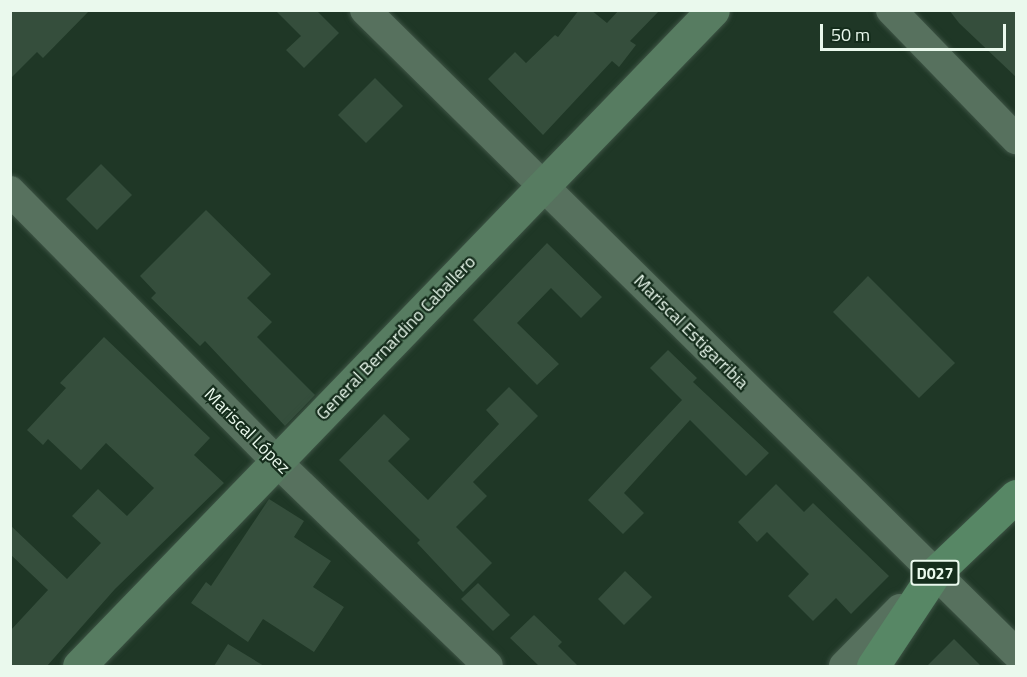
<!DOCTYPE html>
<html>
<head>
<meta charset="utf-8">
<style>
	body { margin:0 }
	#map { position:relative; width:1027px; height:677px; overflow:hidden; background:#1f3726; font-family:"Titillium Web",sans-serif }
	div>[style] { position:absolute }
	.building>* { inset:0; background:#354e3c }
	.roads { filter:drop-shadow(0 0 2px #3d5344) drop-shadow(0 0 2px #3d5344) }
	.street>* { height:30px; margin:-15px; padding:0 15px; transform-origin:15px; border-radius:15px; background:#57715e }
	.secondary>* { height:33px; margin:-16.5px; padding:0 16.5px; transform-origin:16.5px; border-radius:16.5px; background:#577c61 }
	.primary>* { height:33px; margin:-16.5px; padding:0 16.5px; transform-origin:16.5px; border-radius:16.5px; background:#578765 }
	span { translate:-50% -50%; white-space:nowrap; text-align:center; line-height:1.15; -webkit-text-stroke:4.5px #152d1c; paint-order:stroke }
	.shield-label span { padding:2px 4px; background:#152d1c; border:2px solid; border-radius:4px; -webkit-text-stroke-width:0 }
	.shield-label { font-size:16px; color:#eaf9ed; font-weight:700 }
	.street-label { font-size:18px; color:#eaf9ed }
	.frame { position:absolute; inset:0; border:12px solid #eaf9ed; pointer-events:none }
	.scale { position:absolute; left:820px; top:24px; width:186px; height:27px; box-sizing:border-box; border:3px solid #eaf9ed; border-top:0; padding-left:8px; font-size:18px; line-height:21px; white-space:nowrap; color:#eaf9ed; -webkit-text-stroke:4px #152d1c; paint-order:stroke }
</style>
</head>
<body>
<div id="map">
	<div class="building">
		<div style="clip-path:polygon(10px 10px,90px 10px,43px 58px,37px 52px,10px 79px)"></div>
		<div style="clip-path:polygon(275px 10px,316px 10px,339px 33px,304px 68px,286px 50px,301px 36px)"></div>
		<div style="clip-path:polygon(579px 10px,591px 10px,607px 23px,619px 10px,660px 10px,630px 41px,636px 45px,619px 67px,612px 61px,543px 135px,488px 79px,515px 52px,526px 63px,555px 35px,558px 37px)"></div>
		<div style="clip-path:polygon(949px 10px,1017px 10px,1017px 78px,959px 23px)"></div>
		<div style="clip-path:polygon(375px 78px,403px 106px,366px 143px,338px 115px)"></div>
		<div style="clip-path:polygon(101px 164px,132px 195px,97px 230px,66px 199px)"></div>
		<div style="clip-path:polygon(206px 210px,271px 274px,247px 298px,272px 322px,257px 337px,315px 395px,285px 426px,205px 341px,200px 346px,151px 298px,156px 293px,140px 276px)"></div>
		<div style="clip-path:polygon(547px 243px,602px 297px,581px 318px,551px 288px,517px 323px,559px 364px,537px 385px,473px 320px)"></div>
		<div style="clip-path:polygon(868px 276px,955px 363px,919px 398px,833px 312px)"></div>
		<div style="clip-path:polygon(104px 337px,210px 438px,194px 455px,224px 483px,115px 589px,47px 666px,10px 666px,10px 631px,48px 590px,10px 554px,10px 525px,67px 579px,101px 543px,72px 516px,98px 489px,127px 516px,154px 488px,106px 443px,81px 470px,48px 439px,43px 445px,27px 430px,66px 388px,60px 383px)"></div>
		<div style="clip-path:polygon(668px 350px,697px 378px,693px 382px,769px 453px,746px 476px,690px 420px,624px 493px,644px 513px,623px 534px,588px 500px,682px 400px,650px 368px)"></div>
		<div style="clip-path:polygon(509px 387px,538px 416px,473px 482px,487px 496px,456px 527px,492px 563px,463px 592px,417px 543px,420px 540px,339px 460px,384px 414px,410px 439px,388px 461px,428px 500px,499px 424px,486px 410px)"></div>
		<div style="clip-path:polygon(776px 484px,804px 512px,813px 503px,889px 576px,851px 614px,836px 598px,813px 621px,788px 596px,809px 574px,767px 532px,757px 542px,738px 522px)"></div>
		<div style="clip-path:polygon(269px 499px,304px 521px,294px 537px,331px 561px,313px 587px,344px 607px,314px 652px,263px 619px,248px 642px,191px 603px,206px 582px,211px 586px)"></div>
		<div style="clip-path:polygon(625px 571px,652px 597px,624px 625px,598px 599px)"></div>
		<div style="clip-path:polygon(478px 583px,510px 615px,493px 631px,461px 599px)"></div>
		<div style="clip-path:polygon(534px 615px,562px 642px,558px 646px,578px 666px,539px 666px,510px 638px)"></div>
		<div style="clip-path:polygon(954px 639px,981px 666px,927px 666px)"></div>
		<div style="clip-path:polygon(228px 644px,264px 666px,214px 666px)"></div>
	</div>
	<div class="roads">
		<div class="street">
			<div style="left:365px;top:10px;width:915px;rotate:44.65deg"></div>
			<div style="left:891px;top:10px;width:180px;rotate:45.9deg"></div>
			<div style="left:10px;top:191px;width:380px;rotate:45.4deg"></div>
			<div style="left:277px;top:462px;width:293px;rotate:44deg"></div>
			<div style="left:844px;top:666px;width:80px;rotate:-45.5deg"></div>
		</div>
		<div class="secondary">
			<div style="left:79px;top:666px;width:912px;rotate:-45.98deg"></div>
		</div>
		<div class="primary">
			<div style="left:873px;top:666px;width:110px;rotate:-56.5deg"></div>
			<div style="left:934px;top:574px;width:113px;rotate:-43.6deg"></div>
		</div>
	</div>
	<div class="shield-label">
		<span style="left:935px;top:573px">D027</span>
	</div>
	<div class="street-label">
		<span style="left:691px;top:332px;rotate:45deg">Mariscal Estigarribia</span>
		<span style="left:396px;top:338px;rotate:-46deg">General Bernardino Caballero</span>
		<span style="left:247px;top:431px;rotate:45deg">Mariscal López</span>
	</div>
	<div class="frame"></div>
	<div class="scale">50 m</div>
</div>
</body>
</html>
